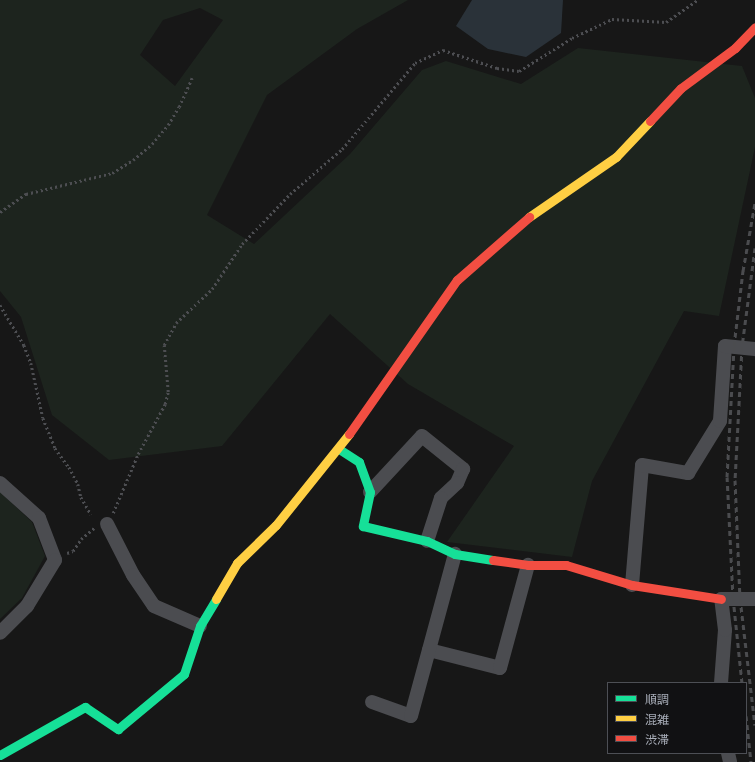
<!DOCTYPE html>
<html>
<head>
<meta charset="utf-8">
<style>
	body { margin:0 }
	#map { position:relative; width:755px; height:762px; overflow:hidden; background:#171717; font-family:Quicksand,"Noto Sans JP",sans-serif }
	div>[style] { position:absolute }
	.green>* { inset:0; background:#1d241e }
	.water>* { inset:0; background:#2a3239 }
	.path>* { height:2.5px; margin-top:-1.25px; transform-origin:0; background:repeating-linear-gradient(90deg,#4d4e52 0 2px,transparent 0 5px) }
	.street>* { height:14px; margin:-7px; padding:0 7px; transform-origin:7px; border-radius:7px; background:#4b4c50 }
	.fast>* { height:9px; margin:-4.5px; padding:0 4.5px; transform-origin:4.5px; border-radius:4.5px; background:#16e098 }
	.slow>* { height:9px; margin:-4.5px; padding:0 4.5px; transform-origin:4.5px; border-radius:4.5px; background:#ffcf43 }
	.jam>* { height:9px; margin:-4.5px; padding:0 4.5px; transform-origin:4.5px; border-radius:4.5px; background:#f24e42 }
	.rail>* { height:3px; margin-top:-1.5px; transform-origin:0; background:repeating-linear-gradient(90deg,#4b4c4f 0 5px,transparent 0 9px) }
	span { translate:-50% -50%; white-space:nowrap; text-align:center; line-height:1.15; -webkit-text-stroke:3px #111113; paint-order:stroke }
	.legend { position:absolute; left:607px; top:682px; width:140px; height:72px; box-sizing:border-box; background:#111113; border:1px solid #4d4f55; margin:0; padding:5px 7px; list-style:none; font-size:12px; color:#a8adb8 }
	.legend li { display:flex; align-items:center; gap:8px; height:20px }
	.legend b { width:20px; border:1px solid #4d4f55 }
</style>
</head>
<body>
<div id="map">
	<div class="green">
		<div style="clip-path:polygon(evenodd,0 0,408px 0,357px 29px,267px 95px,207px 215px,254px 244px,350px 154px,422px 70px,446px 61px,521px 84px,578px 48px,742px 66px,755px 98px,755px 147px,719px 316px,684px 311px,592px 481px,572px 557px,447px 542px,514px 446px,408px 384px,330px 314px,222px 446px,109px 460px,52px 415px,21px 317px,0 291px,0 0,200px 8px,223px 20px,175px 86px,140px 55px,163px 20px,200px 8px)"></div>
		<div style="clip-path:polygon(0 492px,32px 522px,45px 556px,22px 598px,0 619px)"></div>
	</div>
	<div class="water">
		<div style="clip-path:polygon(472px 0,563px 0,561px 33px,526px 57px,488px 49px,456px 26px)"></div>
	</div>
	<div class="path">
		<div style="left:0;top:212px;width:32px;rotate:-35deg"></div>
		<div style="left:26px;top:194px;width:89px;rotate:-13.7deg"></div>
		<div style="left:112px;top:173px;width:25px;rotate:-32deg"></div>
		<div style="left:133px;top:160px;width:25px;rotate:-40deg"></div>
		<div style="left:152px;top:144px;width:25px;rotate:-50deg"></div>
		<div style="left:168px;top:125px;width:21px;rotate:-59deg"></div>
		<div style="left:179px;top:107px;width:32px;rotate:-66deg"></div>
		<div style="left:0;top:305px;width:47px;rotate:59deg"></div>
		<div style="left:24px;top:345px;width:19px;rotate:69deg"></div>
		<div style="left:31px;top:363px;width:56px;rotate:77.7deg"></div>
		<div style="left:43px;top:418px;width:32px;rotate:68deg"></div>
		<div style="left:55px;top:448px;width:24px;rotate:54deg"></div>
		<div style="left:69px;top:467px;width:19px;rotate:62deg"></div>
		<div style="left:78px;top:484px;width:13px;rotate:77deg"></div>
		<div style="left:81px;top:497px;width:20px;rotate:60deg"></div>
		<div style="left:113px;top:513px;width:64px;rotate:-67deg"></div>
		<div style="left:138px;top:454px;width:57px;rotate:-61.6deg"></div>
		<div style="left:165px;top:404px;width:12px;rotate:-76deg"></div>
		<div style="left:168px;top:392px;width:47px;rotate:-94.9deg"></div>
		<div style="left:164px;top:345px;width:25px;rotate:-61deg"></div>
		<div style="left:176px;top:323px;width:50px;rotate:-43.4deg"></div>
		<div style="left:212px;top:289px;width:54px;rotate:-56.3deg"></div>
		<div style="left:242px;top:244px;width:69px;rotate:-46.2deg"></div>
		<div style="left:290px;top:194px;width:69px;rotate:-40.9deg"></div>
		<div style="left:342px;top:149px;width:113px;rotate:-49.7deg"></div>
		<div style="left:415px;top:63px;width:31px;rotate:-25deg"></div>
		<div style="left:443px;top:50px;width:57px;rotate:18.4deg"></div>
		<div style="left:497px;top:68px;width:22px;rotate:8deg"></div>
		<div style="left:519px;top:71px;width:62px;rotate:-31.9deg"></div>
		<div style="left:572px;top:38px;width:44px;rotate:-25.4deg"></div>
		<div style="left:612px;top:19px;width:54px;rotate:3.2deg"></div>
		<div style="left:666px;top:22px;width:38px;rotate:-35deg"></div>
		<div style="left:67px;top:553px;width:6px;rotate:-18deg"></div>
		<div style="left:73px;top:551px;width:14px;rotate:-56deg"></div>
		<div style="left:81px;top:539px;width:17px;rotate:-40deg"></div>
	</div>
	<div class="street">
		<div style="left:0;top:483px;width:52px;rotate:41.9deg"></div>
		<div style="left:39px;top:518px;width:45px;rotate:69.1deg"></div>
		<div style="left:55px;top:560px;width:54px;rotate:121.3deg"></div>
		<div style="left:27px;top:606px;width:38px;rotate:135deg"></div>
		<div style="left:370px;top:492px;width:76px;rotate:-47.1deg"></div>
		<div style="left:422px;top:436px;width:53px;rotate:38.8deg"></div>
		<div style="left:463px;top:469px;width:15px;rotate:113deg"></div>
		<div style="left:457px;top:483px;width:22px;rotate:137deg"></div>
		<div style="left:441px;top:498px;width:45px;rotate:108deg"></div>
		<div style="left:107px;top:524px;width:57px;rotate:63deg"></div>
		<div style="left:133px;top:575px;width:37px;rotate:56deg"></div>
		<div style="left:154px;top:606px;width:50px;rotate:23.5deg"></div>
		<div style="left:632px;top:585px;width:120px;rotate:-85.2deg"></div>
		<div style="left:642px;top:465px;width:47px;rotate:9.9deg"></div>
		<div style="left:688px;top:473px;width:61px;rotate:-58.4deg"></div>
		<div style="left:720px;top:421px;width:75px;rotate:-86.2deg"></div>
		<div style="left:725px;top:346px;width:30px;rotate:6deg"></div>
		<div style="left:429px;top:650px;width:73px;rotate:14.2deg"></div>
		<div style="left:500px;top:668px;width:107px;rotate:-74.8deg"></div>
		<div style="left:721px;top:683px;width:53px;rotate:-85.7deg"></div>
		<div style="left:725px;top:630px;width:31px;rotate:-97deg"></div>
		<div style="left:721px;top:599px;width:34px"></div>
		<div style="left:372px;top:702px;width:41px;rotate:19.7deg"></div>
		<div style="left:411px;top:716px;width:168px;rotate:-74.8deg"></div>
		<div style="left:728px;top:753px;width:9px;rotate:77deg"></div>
	</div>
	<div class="fast">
		<div style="left:339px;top:449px;width:24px;rotate:33deg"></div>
		<div style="left:359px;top:462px;width:32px;rotate:70deg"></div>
		<div style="left:370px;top:492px;width:35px;rotate:102deg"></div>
		<div style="left:363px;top:526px;width:66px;rotate:13.2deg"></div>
		<div style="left:427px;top:541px;width:31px;rotate:25deg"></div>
		<div style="left:455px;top:554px;width:38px;rotate:9deg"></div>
		<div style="left:0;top:755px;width:98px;rotate:-29.5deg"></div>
		<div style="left:85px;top:707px;width:40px;rotate:34deg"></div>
		<div style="left:118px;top:729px;width:86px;rotate:-39.8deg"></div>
		<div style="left:184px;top:674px;width:51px;rotate:-71.6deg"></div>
		<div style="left:200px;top:626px;width:31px;rotate:-59deg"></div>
	</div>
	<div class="slow">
		<div style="left:529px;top:217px;width:106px;rotate:-34.6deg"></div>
		<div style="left:616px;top:157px;width:50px;rotate:-46.6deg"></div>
		<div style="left:216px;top:599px;width:42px;rotate:-59.7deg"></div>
		<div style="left:237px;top:563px;width:54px;rotate:-44.3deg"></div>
		<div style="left:276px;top:525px;width:117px;rotate:-51.3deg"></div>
	</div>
	<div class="jam">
		<div style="left:650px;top:121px;width:45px;rotate:-46.8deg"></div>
		<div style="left:681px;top:88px;width:67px;rotate:-36.5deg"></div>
		<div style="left:735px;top:48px;width:29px;rotate:-46deg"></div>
		<div style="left:349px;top:434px;width:188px;rotate:-55deg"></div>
		<div style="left:457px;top:280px;width:96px;rotate:-41.2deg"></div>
		<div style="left:493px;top:560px;width:35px;rotate:8deg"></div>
		<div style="left:528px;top:565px;width:38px"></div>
		<div style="left:566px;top:565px;width:69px;rotate:16.9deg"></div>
		<div style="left:632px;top:585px;width:90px;rotate:8.9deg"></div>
	</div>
	<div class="rail">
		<div style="left:755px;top:248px;width:100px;rotate:97.5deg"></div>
		<div style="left:742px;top:347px;width:133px;rotate:93deg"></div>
		<div style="left:735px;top:480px;width:118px;rotate:87.6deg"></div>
		<div style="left:740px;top:598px;width:128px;rotate:83.3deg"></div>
		<div style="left:742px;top:683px;width:85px;rotate:-96deg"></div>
		<div style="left:733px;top:598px;width:121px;rotate:-92.8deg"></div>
		<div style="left:727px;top:477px;width:131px;rotate:-86.9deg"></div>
		<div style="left:734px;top:346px;width:76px;rotate:-83.2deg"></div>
		<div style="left:743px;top:271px;width:69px;rotate:-80deg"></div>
		<div style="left:746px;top:716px;width:46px;rotate:83.8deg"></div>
	</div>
	<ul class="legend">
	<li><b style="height:5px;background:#16e098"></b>順調</li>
	<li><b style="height:5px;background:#ffcf43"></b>混雑</li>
	<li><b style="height:5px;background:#f24e42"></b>渋滞</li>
	</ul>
</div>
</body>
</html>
